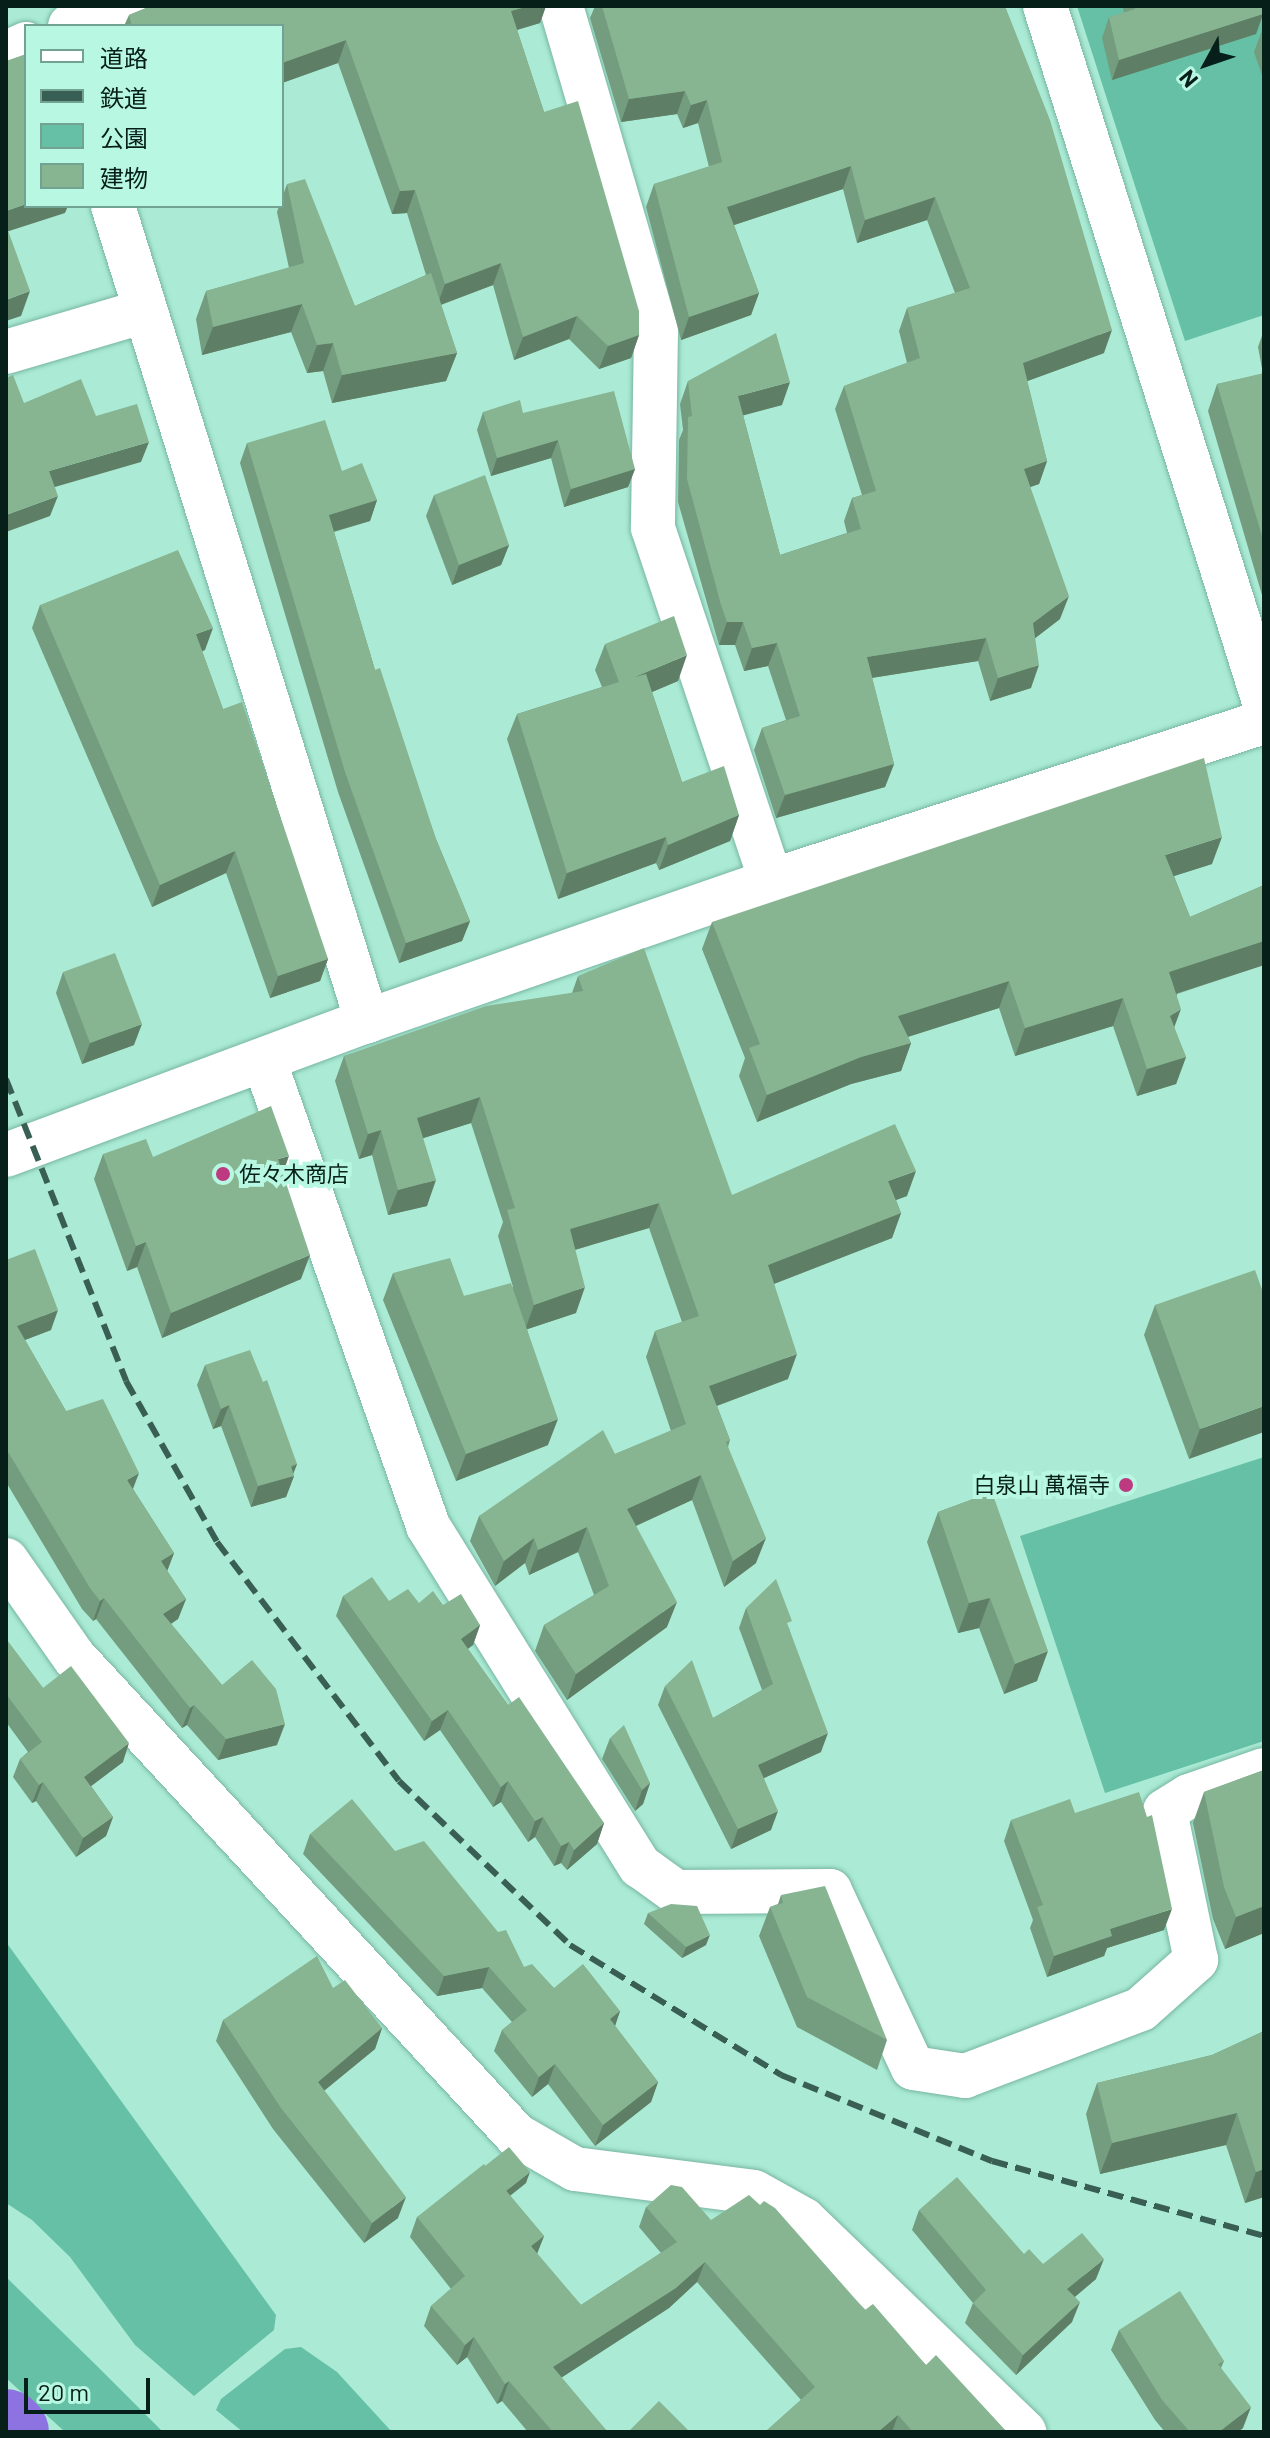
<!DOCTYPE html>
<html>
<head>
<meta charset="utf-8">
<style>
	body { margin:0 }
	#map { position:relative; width:1270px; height:2438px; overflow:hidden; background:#abebd5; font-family:Barlow,"Noto Sans JP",sans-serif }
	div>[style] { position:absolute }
	.green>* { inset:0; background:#65c0a5 }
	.river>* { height:76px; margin:-38px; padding:0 38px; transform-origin:38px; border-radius:38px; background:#8d73e2 }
	.roads { filter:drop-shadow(0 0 2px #77b5a1) drop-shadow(0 0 2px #77b5a1) }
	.minor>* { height:44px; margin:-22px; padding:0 22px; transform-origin:22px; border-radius:22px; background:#fff }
	.rail>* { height:6px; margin-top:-3px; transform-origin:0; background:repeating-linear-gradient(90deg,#395e53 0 16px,transparent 0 24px) }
	.wall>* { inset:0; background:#749c7e }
	.shaded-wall>* { inset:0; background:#5e7f66 }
	.building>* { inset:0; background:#87b592 }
	.dots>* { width:22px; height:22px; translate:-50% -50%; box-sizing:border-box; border:4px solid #b8f8e2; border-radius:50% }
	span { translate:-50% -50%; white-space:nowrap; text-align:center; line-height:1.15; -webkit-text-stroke:8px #b8f8e2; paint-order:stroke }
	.poi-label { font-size:22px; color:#062019 }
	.left { translate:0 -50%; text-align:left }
	.right { translate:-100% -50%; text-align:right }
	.frame { position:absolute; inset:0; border:8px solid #062019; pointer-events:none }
	.legend { position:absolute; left:24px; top:24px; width:260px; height:184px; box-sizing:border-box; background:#b8f8e2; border:2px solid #71a292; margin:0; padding:10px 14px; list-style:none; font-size:24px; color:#062019 }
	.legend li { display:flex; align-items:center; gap:16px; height:40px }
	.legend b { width:40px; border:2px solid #71a292 }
	.north { position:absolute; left:1166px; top:24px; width:80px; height:80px; -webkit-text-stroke:6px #b8f8e2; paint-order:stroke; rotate:230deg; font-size:22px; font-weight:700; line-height:32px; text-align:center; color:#062019 }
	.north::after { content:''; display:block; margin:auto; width:28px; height:36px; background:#062019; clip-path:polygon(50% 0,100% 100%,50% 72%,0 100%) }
	.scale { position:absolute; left:24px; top:2378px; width:126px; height:36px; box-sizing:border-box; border:4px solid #062019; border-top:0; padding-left:10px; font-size:24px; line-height:28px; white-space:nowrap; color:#062019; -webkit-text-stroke:6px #b8f8e2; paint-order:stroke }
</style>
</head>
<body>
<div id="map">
	<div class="green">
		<div style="clip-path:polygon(1077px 6px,1264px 6px,1264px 315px,1185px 341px)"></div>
		<div style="clip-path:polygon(1264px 1457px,1264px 1741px,1105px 1793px,1020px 1536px)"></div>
		<div style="clip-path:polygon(6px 1942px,276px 2315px,274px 2330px,194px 2396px,135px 2345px,70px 2257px,32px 2220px,6px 2203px)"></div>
		<div style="clip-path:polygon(6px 2277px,98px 2367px,163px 2432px,65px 2432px,6px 2378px)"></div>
		<div style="clip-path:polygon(301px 2347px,337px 2372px,392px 2432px,243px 2432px,216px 2410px,221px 2399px,285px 2349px)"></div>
	</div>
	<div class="river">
		<div style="left:6px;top:2427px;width:7px;rotate:45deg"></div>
	</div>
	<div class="roads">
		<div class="minor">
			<div style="left:561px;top:6px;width:339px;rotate:73.7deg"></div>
			<div style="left:656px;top:331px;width:197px;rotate:90.9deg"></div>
			<div style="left:653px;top:528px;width:372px;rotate:71.5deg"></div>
			<div style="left:1045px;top:6px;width:730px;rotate:72.53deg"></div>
			<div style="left:70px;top:26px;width:72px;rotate:-16.2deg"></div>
			<div style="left:6px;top:53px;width:22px;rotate:-24deg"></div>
			<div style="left:113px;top:206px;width:854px;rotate:72.69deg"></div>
			<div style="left:6px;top:352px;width:142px;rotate:-16.4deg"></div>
			<div style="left:264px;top:1060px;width:494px;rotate:70.6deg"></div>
			<div style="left:428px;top:1526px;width:401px;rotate:58.1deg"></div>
			<div style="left:640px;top:1866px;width:44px;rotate:35.8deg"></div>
			<div style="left:676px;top:1892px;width:154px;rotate:-0.4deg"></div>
			<div style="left:830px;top:1891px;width:195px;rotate:64.9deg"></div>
			<div style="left:913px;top:2068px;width:53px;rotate:8.7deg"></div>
			<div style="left:965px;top:2076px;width:188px;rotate:-20.8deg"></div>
			<div style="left:1141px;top:2009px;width:74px;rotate:-41.7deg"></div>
			<div style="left:1196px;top:1960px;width:152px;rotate:-101.8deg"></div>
			<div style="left:1165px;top:1811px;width:28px;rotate:-32deg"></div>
			<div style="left:1189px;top:1796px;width:79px;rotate:-19.1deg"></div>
			<div style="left:6px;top:1155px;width:385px;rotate:-20.4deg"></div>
			<div style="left:367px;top:1021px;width:428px;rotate:-19.1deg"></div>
			<div style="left:771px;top:881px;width:518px;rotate:-17.88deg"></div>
			<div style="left:6px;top:1560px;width:118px;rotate:55deg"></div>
			<div style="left:74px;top:1657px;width:651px;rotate:47.24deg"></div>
			<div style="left:516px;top:2135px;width:68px;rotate:30deg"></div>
			<div style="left:575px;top:2169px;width:180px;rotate:7.3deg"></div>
			<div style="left:754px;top:2192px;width:57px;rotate:29.2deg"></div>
			<div style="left:804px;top:2220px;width:306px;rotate:43.9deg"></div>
		</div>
	</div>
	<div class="rail">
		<div style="left:6px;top:1079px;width:325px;rotate:68.3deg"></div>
		<div style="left:126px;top:1381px;width:185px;rotate:60.5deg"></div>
		<div style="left:217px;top:1542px;width:300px;rotate:52.7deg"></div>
		<div style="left:399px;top:1781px;width:237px;rotate:43.8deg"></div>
		<div style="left:570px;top:1945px;width:248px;rotate:31.6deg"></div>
		<div style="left:781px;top:2075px;width:228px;rotate:22.2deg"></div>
		<div style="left:992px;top:2161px;width:282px;rotate:15.4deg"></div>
	</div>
	<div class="wall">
		<div style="clip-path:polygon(151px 6px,546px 6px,540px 23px,517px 30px,544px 112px,639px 335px,631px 358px,599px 369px,569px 339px,514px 360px,493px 285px,441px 305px,457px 353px,446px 381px,332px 403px,323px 371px,307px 373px,291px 332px,202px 355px,196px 319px,206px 291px,289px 268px,277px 212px,279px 206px,282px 206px,282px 198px,287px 184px,355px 306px,426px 275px,407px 213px,392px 214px,338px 63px,282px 83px,282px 26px,124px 26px,129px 15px)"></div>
		<div style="clip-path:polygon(595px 6px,1005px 6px,1104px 353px,1027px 381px,1047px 461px,1039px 484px,1030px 487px,1060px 619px,1035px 638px,1031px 688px,990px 701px,978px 661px,872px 678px,894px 764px,885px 787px,776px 818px,754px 750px,762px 728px,786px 720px,768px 666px,744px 671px,735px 645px,719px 645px,678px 502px,679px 440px,683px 430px,680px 404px,688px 381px,782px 405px,743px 415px,780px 555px,847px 533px,844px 521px,852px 498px,862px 495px,835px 409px,844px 386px,907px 363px,899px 331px,907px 308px,955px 293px,927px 220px,857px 243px,843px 189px,734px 225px,759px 293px,751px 315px,681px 340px,646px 207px,654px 184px,709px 167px,698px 123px,683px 128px,677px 114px,621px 122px,590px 18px)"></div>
		<div style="clip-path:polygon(1123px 6px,1261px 6px,1263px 14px,1256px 34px,1112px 80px,1102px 38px,1109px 17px,1124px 13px)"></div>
		<div style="clip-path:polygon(1264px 25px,1264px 81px,1254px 52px)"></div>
		<div style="clip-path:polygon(1264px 330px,1264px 602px,1208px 411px,1217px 384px,1263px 374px,1258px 347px)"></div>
		<div style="clip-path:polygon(483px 412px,523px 413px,635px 469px,628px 487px,564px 507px,551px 458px,491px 476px,477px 430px)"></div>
		<div style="clip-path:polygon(247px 443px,342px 471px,377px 500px,370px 521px,334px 532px,375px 670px,436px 839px,470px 921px,462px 941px,399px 963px,338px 792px,240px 463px)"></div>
		<div style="clip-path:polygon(434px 495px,509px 545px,501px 565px,452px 585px,426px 516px)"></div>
		<div style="clip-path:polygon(40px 605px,205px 650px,202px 651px,223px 709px,328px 959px,320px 981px,270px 998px,226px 873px,152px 907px,32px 628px)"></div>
		<div style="clip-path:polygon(605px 644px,678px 681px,652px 692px,682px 782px,739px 815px,730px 841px,659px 870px,656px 863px,558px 899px,507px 739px,517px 714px,602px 687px,595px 670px)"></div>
		<div style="clip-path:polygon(1212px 864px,1174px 876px,1190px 917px,1264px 885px,1264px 965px,1177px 994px,1174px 1028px,1186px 1057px,1176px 1084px,1137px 1096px,1113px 1026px,1015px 1056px,999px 1008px,908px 1037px,911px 1043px,901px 1071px,851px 1084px,757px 1122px,739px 1076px,745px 1058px,702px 949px,712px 922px)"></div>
		<div style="clip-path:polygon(63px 972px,134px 1045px,82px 1064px,56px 993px)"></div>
		<div style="clip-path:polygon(578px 976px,732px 1195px,907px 1196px,896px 1200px,901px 1213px,892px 1238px,774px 1284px,788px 1379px,717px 1406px,730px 1440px,728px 1447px,756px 1563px,724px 1587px,692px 1500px,636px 1526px,667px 1627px,567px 1700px,535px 1651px,544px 1625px,594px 1595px,578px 1552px,529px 1575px,525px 1563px,495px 1586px,470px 1541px,479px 1516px,615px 1454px,671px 1431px,646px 1357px,655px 1331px,682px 1322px,649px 1228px,575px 1250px,576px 1313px,527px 1329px,548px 1445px,456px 1481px,383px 1300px,393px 1273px,464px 1296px,513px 1287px,498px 1236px,503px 1222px,471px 1123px,423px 1138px,427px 1206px,388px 1215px,372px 1155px,359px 1159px,335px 1081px,344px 1056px,572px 993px)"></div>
		<div style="clip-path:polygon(103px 1154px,153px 1157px,283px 1173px,301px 1279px,162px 1338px,137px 1267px,127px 1271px,94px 1179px)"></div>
		<div style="clip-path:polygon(6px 1260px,51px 1330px,25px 1340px,66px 1411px,133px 1489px,174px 1553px,167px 1571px,186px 1599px,178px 1619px,171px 1624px,222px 1685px,277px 1745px,218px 1760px,187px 1725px,182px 1728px,96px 1619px,93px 1621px,82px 1609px,6px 1482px)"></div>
		<div style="clip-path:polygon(1264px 1295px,1189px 1459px,1144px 1335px,1155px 1305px)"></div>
		<div style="clip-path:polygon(205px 1365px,297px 1464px,293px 1474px,294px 1476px,286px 1497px,251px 1507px,221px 1426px,213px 1429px,197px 1385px)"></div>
		<div style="clip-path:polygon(992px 1492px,1037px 1681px,1004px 1694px,979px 1628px,958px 1633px,927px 1542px,938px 1512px)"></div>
		<div style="clip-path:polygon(343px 1596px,389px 1601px,443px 1605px,480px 1625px,473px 1645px,468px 1649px,508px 1705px,604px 1823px,597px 1844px,567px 1870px,561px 1863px,554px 1866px,535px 1837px,528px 1842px,501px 1802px,493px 1807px,440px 1730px,424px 1741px,336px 1616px)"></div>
		<div style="clip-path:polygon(746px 1608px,789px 1628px,821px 1752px,764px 1778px,771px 1830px,731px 1849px,658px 1705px,665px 1686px,713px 1718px,762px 1690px,739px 1628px)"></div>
		<div style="clip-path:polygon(6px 1639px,43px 1688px,123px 1762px,91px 1786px,113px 1817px,106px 1836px,76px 1857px,36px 1801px,32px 1803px,13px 1777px,20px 1759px,28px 1752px,6px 1722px)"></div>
		<div style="clip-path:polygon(610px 1738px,650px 1783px,643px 1804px,635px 1811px,602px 1759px)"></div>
		<div style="clip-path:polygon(1264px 1770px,1264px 1933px,1225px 1949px,1213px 1919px,1193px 1823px,1204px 1792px)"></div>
		<div style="clip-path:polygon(1075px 1813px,1164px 1930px,1107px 1948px,1104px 1956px,1047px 1977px,1030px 1928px,1033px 1920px,1004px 1841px,1011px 1820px)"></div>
		<div style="clip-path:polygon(310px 1834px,395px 1851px,524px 1967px,554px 1988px,620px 2011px,615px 2026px,658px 2082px,651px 2102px,595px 2146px,548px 2084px,532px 2097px,494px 2051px,502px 2030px,512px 2022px,482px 1988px,437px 1996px,303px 1854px)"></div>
		<div style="clip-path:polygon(781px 1895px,887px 2040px,877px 2070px,797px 2027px,759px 1936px,770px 1907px,778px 1904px)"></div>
		<div style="clip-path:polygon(648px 1913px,706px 1945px,682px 1958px,644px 1924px)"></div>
		<div style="clip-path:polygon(333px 1988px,382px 2028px,375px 2049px,324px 2091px,398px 2218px,364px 2243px,273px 2129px,216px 2041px,223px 2020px)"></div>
		<div style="clip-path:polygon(1264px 2031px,1264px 2197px,1245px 2203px,1226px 2145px,1100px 2174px,1086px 2114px,1097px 2083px,1212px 2055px)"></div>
		<div style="clip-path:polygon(526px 2183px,510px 2196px,544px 2236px,537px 2254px,581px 2305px,661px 2253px,639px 2227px,646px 2207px,711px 2220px,865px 2310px,926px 2365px,1007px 2432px,765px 2432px,801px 2400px,697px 2282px,669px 2308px,561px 2378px,606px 2430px,605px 2432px,528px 2432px,502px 2401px,497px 2404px,467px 2357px,457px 2365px,424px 2326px,431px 2306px,451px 2289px,410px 2237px,417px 2217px)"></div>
		<div style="clip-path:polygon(919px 2210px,1024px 2254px,1043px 2264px,1096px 2279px,1075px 2297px,1072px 2322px,1016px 2375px,965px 2323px,973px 2303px,912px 2230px)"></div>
		<div style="clip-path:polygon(1119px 2330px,1224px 2361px,1221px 2368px,1243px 2428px,1238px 2432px,1165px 2432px,1155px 2420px,1111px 2350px)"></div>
	</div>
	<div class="shaded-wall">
		<div style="clip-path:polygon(529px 6px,546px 6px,540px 23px,503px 34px,511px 11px)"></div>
		<div style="clip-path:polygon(1263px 14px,1256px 34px,1112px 80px,1119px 60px)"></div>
		<div style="clip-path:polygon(346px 40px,338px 63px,282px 83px,282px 63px)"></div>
		<div style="clip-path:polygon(685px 91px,677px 114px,621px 122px,629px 99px)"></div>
		<div style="clip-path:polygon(707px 100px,698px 123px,683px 128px,691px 105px)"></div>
		<div style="clip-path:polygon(851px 166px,843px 189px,719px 230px,727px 207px)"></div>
		<div style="clip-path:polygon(415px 190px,407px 213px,392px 214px,400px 191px)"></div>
		<div style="clip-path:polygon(935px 197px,927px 220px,857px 243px,865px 220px)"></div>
		<div style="clip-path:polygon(26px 204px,26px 206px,68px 206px,65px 213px,6px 232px,6px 211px)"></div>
		<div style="clip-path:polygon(501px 263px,493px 285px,437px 306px,445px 284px)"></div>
		<div style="clip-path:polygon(30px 291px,21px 316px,6px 321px,6px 300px)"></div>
		<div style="clip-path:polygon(759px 293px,751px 315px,681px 340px,689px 317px)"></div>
		<div style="clip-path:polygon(302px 304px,291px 332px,202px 355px,213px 327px)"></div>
		<div style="clip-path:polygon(577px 316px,569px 339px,514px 360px,523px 337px)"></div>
		<div style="clip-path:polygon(1112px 330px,1104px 353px,1014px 386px,1023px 363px)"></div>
		<div style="clip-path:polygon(639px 335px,631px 358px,599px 369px,608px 346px)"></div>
		<div style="clip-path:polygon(333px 343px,323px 371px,307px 373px,317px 345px)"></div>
		<div style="clip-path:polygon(457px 353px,446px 381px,332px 403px,342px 375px)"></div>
		<div style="clip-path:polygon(790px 382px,782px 405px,730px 419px,738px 396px)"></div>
		<div style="clip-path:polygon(558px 440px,551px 458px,491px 476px,497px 458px)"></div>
		<div style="clip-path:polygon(149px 442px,141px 462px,41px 491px,49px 471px)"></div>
		<div style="clip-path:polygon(1047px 461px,1039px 484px,1016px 492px,1024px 469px)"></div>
		<div style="clip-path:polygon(635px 469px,628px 487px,564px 507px,571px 489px)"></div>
		<div style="clip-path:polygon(58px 496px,50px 516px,6px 532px,6px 515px)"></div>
		<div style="clip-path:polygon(377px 500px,370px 521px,321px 535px,329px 515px)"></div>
		<div style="clip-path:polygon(509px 545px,501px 565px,452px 585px,459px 565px)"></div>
		<div style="clip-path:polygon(1069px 596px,1060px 619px,1025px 646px,1033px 623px)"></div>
		<div style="clip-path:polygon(727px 622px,743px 622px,735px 645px,719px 645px)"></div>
		<div style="clip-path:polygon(213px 628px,205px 650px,188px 657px,196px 634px)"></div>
		<div style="clip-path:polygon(986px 638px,978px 661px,858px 680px,867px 657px)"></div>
		<div style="clip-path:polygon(777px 643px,768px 666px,744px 671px,752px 648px)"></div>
		<div style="clip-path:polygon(687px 655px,678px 681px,626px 703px,635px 677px)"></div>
		<div style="clip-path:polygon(1039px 665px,1031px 688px,990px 701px,998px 678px)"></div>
		<div style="clip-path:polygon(894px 764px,885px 787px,776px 818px,785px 795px)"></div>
		<div style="clip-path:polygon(739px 815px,730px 841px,659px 870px,668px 845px)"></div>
		<div style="clip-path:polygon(666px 837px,656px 863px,558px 899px,567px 873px)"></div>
		<div style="clip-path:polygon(1222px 837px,1212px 864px,1155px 882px,1165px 855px)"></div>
		<div style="clip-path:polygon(235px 851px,226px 873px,152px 907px,160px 885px)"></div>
		<div style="clip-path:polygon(470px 921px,462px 941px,399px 963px,406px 943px)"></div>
		<div style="clip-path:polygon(1264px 941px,1264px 965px,1159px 999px,1169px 972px)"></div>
		<div style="clip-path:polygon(328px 959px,320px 981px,270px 998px,278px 976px)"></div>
		<div style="clip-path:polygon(1009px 981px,999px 1008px,888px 1043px,898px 1016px)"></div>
		<div style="clip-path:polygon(1123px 998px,1113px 1026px,1015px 1056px,1025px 1028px)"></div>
		<div style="clip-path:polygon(1181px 1009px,1171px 1036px,1170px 1016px)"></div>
		<div style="clip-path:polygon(142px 1024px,134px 1045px,82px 1064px,90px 1043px)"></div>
		<div style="clip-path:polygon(911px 1043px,901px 1071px,851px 1084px,757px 1122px,767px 1095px,861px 1057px)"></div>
		<div style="clip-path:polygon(1186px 1057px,1176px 1084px,1137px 1096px,1147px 1069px)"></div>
		<div style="clip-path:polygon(480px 1097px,471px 1123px,408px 1143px,417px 1118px)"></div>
		<div style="clip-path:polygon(381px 1130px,372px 1155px,359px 1159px,368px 1134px)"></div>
		<div style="clip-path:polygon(289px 1156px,280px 1181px,278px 1159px)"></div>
		<div style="clip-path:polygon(916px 1171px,907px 1196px,879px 1206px,888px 1181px)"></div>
		<div style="clip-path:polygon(436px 1180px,427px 1206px,388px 1215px,398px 1190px)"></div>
		<div style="clip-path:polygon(659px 1203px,649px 1228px,560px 1254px,570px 1229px)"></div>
		<div style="clip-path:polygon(901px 1213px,892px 1238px,758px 1290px,768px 1265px)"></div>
		<div style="clip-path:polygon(146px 1242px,137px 1267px,127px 1271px,136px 1246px)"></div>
		<div style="clip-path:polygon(310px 1255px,301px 1279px,162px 1338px,171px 1313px)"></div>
		<div style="clip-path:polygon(585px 1287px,576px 1313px,525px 1330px,534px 1305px)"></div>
		<div style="clip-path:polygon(58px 1310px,51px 1330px,9px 1346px,17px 1326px)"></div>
		<div style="clip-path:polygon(797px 1354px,788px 1379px,700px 1412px,709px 1386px)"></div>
		<div style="clip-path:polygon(229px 1405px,221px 1426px,213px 1429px,221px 1409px)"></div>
		<div style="clip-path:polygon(1264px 1406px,1264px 1432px,1189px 1459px,1200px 1429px)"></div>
		<div style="clip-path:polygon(558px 1419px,548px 1445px,456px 1481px,466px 1454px)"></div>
		<div style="clip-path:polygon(297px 1464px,292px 1477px,294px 1476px,286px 1497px,251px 1507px,258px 1486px)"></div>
		<div style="clip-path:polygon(139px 1473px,131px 1494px,127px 1480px)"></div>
		<div style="clip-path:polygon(701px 1475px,692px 1500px,618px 1534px,627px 1509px)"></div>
		<div style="clip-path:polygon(587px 1527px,578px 1552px,529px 1575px,538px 1550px)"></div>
		<div style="clip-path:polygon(534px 1538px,525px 1563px,495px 1586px,504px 1561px)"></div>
		<div style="clip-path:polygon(766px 1538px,756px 1563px,724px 1587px,733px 1561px)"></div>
		<div style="clip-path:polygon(174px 1553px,166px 1574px,161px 1561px)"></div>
		<div style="clip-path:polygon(104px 1598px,96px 1619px,93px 1621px,100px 1601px)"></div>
		<div style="clip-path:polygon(990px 1598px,979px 1628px,958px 1633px,969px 1603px)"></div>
		<div style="clip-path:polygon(186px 1599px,178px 1619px,155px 1634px,163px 1614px)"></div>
		<div style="clip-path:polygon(677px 1602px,667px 1627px,567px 1700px,576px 1674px)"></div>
		<div style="clip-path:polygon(480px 1625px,473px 1645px,453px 1659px,461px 1639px)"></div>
		<div style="clip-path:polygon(1048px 1651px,1037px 1681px,1004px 1694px,1015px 1664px)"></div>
		<div style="clip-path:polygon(194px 1705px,187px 1725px,182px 1728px,190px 1708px)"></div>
		<div style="clip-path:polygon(448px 1710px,440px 1730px,424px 1741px,432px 1721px)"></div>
		<div style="clip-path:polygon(285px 1724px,277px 1745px,218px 1760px,226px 1739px)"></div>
		<div style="clip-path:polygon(828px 1733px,821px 1752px,751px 1784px,758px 1765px)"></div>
		<div style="clip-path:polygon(129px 1743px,123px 1762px,78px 1796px,84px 1777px)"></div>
		<div style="clip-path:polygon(508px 1781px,501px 1802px,493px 1807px,501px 1787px)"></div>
		<div style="clip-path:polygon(43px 1782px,36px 1801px,32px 1803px,39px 1785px)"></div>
		<div style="clip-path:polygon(650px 1783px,643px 1804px,635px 1811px,642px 1790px)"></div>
		<div style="clip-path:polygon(778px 1811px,771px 1830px,731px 1849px,738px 1829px)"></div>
		<div style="clip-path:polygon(113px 1817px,106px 1836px,76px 1857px,83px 1838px)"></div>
		<div style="clip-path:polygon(543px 1817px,535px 1837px,528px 1842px,535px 1821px)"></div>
		<div style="clip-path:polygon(604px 1823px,597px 1844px,567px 1870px,574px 1850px)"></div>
		<div style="clip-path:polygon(569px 1842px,561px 1863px,554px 1866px,561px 1846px)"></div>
		<div style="clip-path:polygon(1264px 1906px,1264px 1933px,1225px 1949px,1236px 1917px)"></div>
		<div style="clip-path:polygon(1172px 1909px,1164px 1930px,1107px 1948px,1104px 1956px,1047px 1977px,1054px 1956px,1110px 1929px)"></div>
		<div style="clip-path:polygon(710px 1935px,706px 1945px,682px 1958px,686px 1947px)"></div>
		<div style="clip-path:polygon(489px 1967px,482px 1988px,437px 1996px,444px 1976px)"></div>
		<div style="clip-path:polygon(620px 2011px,613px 2032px,610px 2019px)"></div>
		<div style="clip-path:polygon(382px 2028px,375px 2049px,310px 2102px,318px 2082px)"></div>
		<div style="clip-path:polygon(555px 2064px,548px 2084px,532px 2097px,539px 2077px)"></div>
		<div style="clip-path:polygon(658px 2082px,651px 2102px,595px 2146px,603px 2125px)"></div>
		<div style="clip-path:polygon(1237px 2113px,1226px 2145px,1100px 2174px,1112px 2143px)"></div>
		<div style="clip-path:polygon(1264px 2169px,1264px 2197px,1245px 2203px,1256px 2172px)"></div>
		<div style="clip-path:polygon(530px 2172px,526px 2183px,499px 2204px,503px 2193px)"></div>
		<div style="clip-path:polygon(406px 2197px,398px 2218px,364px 2243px,372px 2223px)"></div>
		<div style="clip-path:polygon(544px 2236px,536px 2256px,531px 2246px)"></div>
		<div style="clip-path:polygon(1104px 2259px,1096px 2279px,1060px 2309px,1067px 2289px)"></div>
		<div style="clip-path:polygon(705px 2262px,697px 2282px,669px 2308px,545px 2388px,553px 2367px)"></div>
		<div style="clip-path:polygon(1080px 2302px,1072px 2322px,1016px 2375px,1023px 2355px)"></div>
		<div style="clip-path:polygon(474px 2337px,467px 2357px,457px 2365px,465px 2345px)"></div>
		<div style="clip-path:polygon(509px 2381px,502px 2401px,497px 2404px,505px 2384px)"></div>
		<div style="clip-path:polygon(1251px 2407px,1243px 2428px,1238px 2432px,1219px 2432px)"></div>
		<div style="clip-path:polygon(898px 2415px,892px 2432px,878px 2432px)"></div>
	</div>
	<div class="building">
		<div style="clip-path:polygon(151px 6px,529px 6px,511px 11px,544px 112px,578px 101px,639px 311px,639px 335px,608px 346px,577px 316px,523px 337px,501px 263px,445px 284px,415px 190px,400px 191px,346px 40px,282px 63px,282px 26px,132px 26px,129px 15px)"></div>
		<div style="clip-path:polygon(602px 6px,1005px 6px,1050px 120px,1112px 330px,1023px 363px,1047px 461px,1024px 469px,1069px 596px,1033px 623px,1039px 665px,998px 678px,986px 638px,867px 657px,894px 764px,785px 795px,762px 728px,800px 716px,777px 643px,752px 648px,743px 622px,727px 622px,721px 605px,687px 479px,688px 417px,692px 416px,688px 381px,776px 333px,790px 382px,738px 396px,780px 555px,861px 529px,852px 498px,876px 491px,844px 386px,920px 358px,907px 308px,970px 288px,935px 197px,865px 220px,851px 166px,727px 207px,759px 293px,689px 317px,654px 184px,722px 162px,707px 100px,691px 105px,685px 91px,629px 99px)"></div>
		<div style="clip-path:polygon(1134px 6px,1261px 6px,1263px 14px,1119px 60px,1109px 17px,1135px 9px)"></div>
		<div style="clip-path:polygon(26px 54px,26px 204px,6px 211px,6px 61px)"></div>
		<div style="clip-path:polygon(305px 179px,355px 306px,431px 273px,457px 353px,342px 375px,333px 343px,317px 345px,302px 304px,213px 327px,206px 291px,304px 263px,287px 184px)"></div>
		<div style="clip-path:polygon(6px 225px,30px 291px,6px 300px)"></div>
		<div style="clip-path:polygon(1264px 373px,1264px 543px,1217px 384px)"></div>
		<div style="clip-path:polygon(13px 375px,24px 403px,81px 379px,96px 416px,137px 404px,149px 442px,49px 471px,58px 496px,6px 515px,6px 378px)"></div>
		<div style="clip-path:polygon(614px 391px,635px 469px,571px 489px,558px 440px,497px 458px,483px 412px,520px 400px,523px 413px)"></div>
		<div style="clip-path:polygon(325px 420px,342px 471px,362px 463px,377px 500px,329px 515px,375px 670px,380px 668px,436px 839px,470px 921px,406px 943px,345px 772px,247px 443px)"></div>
		<div style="clip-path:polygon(485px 475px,509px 545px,459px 565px,434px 495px)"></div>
		<div style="clip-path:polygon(178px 550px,213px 628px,196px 634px,223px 709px,242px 702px,328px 959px,278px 976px,235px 851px,160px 885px,40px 605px)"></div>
		<div style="clip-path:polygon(674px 616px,687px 655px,635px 677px,646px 674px,682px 782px,724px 766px,739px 815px,668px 845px,666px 837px,567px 873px,517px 714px,619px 682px,605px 644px)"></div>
		<div style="clip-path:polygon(1204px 758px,1222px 837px,1165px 855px,1190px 917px,1264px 885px,1264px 941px,1169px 972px,1181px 1009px,1170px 1016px,1186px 1057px,1147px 1069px,1123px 998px,1025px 1028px,1009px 981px,898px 1016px,911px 1043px,861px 1057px,767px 1095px,749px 1048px,760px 1044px,712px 922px)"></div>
		<div style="clip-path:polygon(644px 948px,732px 1195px,895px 1124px,916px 1171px,888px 1181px,901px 1213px,768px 1265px,797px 1354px,709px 1386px,730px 1440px,726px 1442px,766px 1538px,733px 1561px,701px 1475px,627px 1509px,677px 1602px,576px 1674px,544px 1625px,609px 1586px,587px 1527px,538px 1550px,534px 1538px,504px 1561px,479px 1516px,603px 1430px,615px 1454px,686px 1424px,655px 1331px,699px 1316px,659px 1203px,570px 1229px,585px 1287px,534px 1305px,507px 1210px,515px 1208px,480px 1097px,417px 1118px,436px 1180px,398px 1190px,381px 1130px,368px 1134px,344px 1056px,486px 1006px,583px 991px,578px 976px)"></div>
		<div style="clip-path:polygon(115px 953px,142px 1024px,90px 1043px,63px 972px)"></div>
		<div style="clip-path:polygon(271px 1106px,289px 1156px,278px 1159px,310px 1255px,171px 1313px,146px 1242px,136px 1246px,103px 1154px,146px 1139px,153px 1157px)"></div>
		<div style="clip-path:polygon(35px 1249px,58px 1310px,17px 1326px,66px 1411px,103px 1399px,139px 1473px,127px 1480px,174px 1553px,161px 1561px,186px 1599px,163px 1614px,222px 1685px,252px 1660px,276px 1689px,285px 1724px,226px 1739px,194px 1705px,190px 1708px,104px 1598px,100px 1601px,90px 1588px,8px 1452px,6px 1453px,6px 1260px)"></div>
		<div style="clip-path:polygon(450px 1258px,464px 1296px,511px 1283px,558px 1419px,466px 1454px,393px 1273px)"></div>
		<div style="clip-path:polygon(1255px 1270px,1264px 1295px,1264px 1406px,1200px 1429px,1155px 1305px)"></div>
		<div style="clip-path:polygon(250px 1350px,263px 1382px,267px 1380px,297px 1464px,291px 1466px,294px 1476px,258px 1486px,229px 1405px,221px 1409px,205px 1365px)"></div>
		<div style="clip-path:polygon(992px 1492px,1048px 1651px,1015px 1664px,990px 1598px,969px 1603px,938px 1512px)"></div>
		<div style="clip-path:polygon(372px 1577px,389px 1601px,408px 1589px,419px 1603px,433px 1591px,443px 1605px,461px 1594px,480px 1625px,461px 1639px,508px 1705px,519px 1697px,604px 1823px,574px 1850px,569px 1842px,561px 1846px,543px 1817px,535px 1821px,508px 1781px,501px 1787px,448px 1710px,432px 1721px,343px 1596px)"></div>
		<div style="clip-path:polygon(776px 1579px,792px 1621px,787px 1623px,828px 1733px,758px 1765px,778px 1811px,738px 1829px,665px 1686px,692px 1660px,713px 1718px,773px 1684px,746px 1608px)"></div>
		<div style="clip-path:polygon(6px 1639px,43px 1688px,71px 1666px,129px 1743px,84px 1777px,113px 1817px,83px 1838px,43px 1782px,39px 1785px,20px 1759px,42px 1742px,6px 1694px)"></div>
		<div style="clip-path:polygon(624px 1725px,650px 1783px,642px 1790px,610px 1738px)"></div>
		<div style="clip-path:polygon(1264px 1770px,1264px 1906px,1236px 1917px,1224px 1887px,1204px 1792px)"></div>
		<div style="clip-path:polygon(1139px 1792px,1147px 1817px,1152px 1815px,1172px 1909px,1110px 1929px,1112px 1936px,1054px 1956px,1037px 1907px,1043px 1905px,1011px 1820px,1070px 1799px,1075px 1813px)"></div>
		<div style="clip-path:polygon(352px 1799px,395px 1851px,424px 1841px,498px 1932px,506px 1930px,524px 1967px,532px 1964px,554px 1988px,583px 1964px,620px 2011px,610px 2019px,658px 2082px,603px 2125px,555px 2064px,539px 2077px,502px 2030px,527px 2010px,489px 1967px,444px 1976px,310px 1834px)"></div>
		<div style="clip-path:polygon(825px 1886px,887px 2040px,807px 1997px,770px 1907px,783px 1903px,781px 1895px)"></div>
		<div style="clip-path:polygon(671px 1904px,697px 1906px,710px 1935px,686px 1947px,648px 1913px)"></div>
		<div style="clip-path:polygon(317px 1956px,333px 1988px,345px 1980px,382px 2028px,318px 2082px,406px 2197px,372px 2223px,281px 2108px,223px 2020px)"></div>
		<div style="clip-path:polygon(1264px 2031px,1264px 2169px,1256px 2172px,1237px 2113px,1112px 2143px,1097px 2083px,1212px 2055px)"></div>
		<div style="clip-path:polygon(509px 2147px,530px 2172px,506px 2191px,485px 2166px)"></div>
		<div style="clip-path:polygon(484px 2164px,544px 2236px,531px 2246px,581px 2305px,677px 2242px,646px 2207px,671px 2185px,682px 2187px,711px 2220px,749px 2195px,760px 2205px,764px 2201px,775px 2208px,865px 2310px,873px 2304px,926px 2365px,936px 2355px,1007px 2432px,913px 2432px,898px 2415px,878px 2432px,765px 2432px,815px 2387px,705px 2262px,676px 2288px,553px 2367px,606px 2430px,603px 2432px,553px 2432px,509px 2381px,505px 2384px,474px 2337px,465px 2345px,431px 2306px,465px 2276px,417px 2217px)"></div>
		<div style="clip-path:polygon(957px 2177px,1024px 2254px,1029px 2249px,1043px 2264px,1082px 2233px,1104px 2259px,1067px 2289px,1080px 2302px,1023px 2355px,973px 2303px,986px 2290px,919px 2210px)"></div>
		<div style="clip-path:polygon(1180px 2291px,1224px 2361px,1218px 2364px,1251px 2407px,1219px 2432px,1190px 2432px,1162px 2400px,1119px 2330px)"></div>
		<div style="clip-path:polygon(659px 2401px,690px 2432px,628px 2432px)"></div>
	</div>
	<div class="dots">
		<div style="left:223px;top:1174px;background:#bd3a80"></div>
		<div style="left:1126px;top:1485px;background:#bd3a80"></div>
	</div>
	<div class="poi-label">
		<span class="left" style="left:239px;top:1174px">佐々木商店</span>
		<span class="right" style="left:1110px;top:1485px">白泉山 萬福寺</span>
	</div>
	<div class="frame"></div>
	<ul class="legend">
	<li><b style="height:10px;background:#fff"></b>道路</li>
	<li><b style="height:10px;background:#395e53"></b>鉄道</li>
	<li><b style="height:22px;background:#65c0a5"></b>公園</li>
	<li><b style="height:22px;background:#87b592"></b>建物</li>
	</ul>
	<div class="north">N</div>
	<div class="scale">20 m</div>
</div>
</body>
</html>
